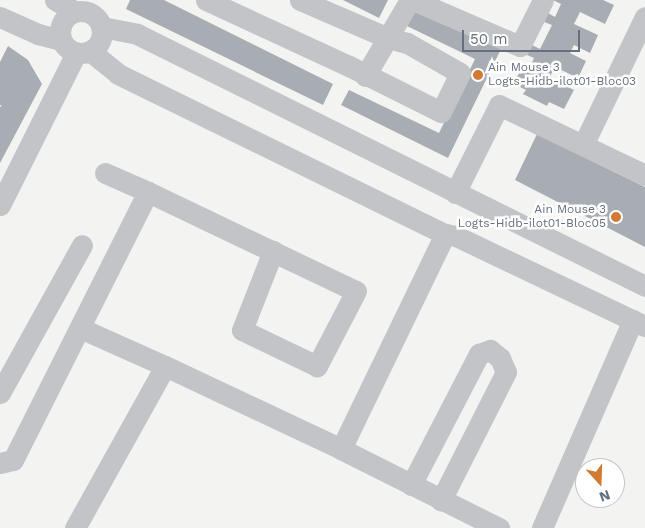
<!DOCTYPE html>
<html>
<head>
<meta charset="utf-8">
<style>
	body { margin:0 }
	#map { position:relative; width:645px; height:528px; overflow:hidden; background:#f3f4f1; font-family:"Work Sans",sans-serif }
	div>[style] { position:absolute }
	.building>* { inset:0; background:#a8acb3 }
	.minor>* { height:21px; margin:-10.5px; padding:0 10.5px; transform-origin:10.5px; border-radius:10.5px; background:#c2c4c8 }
	.minor>.ring { margin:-10.5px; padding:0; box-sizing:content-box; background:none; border:21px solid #c2c4c8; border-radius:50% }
	.dots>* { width:14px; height:14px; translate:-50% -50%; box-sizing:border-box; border:2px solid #fff; border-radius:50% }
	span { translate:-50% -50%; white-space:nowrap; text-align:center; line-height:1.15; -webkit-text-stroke:5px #fff; paint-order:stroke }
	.poi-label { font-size:12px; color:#666f7f }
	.left { translate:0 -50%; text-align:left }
	.right { translate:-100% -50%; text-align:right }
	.north { position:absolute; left:575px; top:458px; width:50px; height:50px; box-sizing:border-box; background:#fff; border:1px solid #c2c5cc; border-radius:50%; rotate:160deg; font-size:14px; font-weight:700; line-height:20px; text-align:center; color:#666f7f }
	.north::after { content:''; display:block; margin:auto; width:18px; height:22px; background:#d27933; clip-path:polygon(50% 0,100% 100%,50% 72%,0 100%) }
	.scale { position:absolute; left:462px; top:30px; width:118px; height:22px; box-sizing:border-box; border:2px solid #666f7f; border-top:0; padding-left:6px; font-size:15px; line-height:18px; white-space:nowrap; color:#666f7f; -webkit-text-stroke:4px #fff; paint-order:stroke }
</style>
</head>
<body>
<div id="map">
	<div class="building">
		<div style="clip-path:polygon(130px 0,164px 0,333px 84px,323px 105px,126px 9px)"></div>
		<div style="clip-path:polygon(343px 0,388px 0,379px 18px)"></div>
		<div style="clip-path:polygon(553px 0,603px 0,614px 5px,605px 24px,580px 12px,574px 24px,598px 35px,590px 53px,574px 45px,570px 53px,586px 61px,578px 78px,555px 67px,549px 78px,574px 90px,564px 109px,549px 102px,547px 106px,523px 94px,526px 90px,520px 87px,523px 80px,517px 77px,522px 67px,528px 71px,534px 58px,527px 55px,532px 45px,540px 49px,552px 25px,544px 22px,548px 13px,555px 17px,561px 4px)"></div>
		<div style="clip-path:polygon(416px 8px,501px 49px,448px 158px,341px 105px,349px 90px,439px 133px,475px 59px,407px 26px)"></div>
		<div style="clip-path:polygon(8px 46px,28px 60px,42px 84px,0 163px,0 107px,2px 106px,0 105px,0 62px)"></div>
		<div style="clip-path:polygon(537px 134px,645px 187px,645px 247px,515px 180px)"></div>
	</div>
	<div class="minor">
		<div style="left:55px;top:0;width:22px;rotate:30deg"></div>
		<div style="left:206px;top:0;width:157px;rotate:24.8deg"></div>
		<div style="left:349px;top:66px;width:103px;rotate:26.6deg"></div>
		<div style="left:441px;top:112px;width:43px;rotate:-64deg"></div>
		<div style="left:460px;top:73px;width:61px;rotate:-150.5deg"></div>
		<div style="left:407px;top:43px;width:20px;rotate:-165deg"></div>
		<div style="left:388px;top:38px;width:96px;rotate:-156.6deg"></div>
		<div style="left:413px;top:0;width:116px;rotate:23.3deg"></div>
		<div style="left:520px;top:46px;width:51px;rotate:-63.4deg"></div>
		<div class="ring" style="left:60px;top:11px;width:21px;height:21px"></div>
		<div style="left:0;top:17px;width:42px;rotate:24.1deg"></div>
		<div style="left:38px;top:34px;width:24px;rotate:15deg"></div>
		<div style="left:102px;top:27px;width:36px;rotate:11deg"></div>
		<div style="left:137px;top:34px;width:567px;rotate:26.38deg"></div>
		<div style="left:90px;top:51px;width:36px;rotate:39deg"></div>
		<div style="left:118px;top:74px;width:364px;rotate:26.1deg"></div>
		<div style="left:445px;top:234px;width:11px;rotate:10deg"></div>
		<div style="left:456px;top:236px;width:209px;rotate:25.5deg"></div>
		<div style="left:365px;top:76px;width:88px;rotate:-59.4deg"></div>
		<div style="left:583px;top:145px;width:142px;rotate:-64.2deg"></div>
		<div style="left:105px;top:173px;width:47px;rotate:23.8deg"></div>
		<div style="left:148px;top:192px;width:230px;rotate:25.5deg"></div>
		<div style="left:356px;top:291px;width:85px;rotate:117.5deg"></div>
		<div style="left:317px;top:366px;width:83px;rotate:-154.4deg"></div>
		<div style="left:242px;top:330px;width:85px;rotate:-68.6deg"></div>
		<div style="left:455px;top:193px;width:98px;rotate:-63.4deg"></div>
		<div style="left:499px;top:105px;width:162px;rotate:25.6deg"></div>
		<div style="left:0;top:205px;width:170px;rotate:-63.4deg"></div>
		<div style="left:80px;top:328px;width:93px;rotate:24.1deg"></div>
		<div style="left:0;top:393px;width:169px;rotate:-61deg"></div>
		<div style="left:341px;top:449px;width:239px;rotate:-64.2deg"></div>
		<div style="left:0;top:463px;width:13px;rotate:-13deg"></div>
		<div style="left:13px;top:460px;width:300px;rotate:-63.3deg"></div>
		<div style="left:411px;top:485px;width:148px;rotate:-62.6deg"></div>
		<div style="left:479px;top:354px;width:12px;rotate:-20deg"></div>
		<div style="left:490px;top:350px;width:13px;rotate:39deg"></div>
		<div style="left:500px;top:358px;width:15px;rotate:67deg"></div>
		<div style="left:506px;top:372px;width:144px;rotate:116.9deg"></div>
		<div style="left:75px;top:528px;width:185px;rotate:-60.9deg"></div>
		<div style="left:165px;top:366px;width:195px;rotate:25.2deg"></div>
		<div style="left:341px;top:449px;width:177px;rotate:26.6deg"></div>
		<div style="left:542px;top:528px;width:227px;rotate:-66.4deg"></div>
	</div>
	<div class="dots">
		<div style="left:478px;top:75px;background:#d27933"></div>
		<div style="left:616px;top:217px;background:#d27933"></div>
	</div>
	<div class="poi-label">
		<span class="left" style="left:488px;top:75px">Ain Mouse 3<br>Logts-Hidb-ilot01-Bloc03</span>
		<span class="right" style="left:606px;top:217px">Ain Mouse 3<br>Logts-Hidb-ilot01-Bloc05</span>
	</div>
	<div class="north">N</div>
	<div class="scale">50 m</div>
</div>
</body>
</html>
